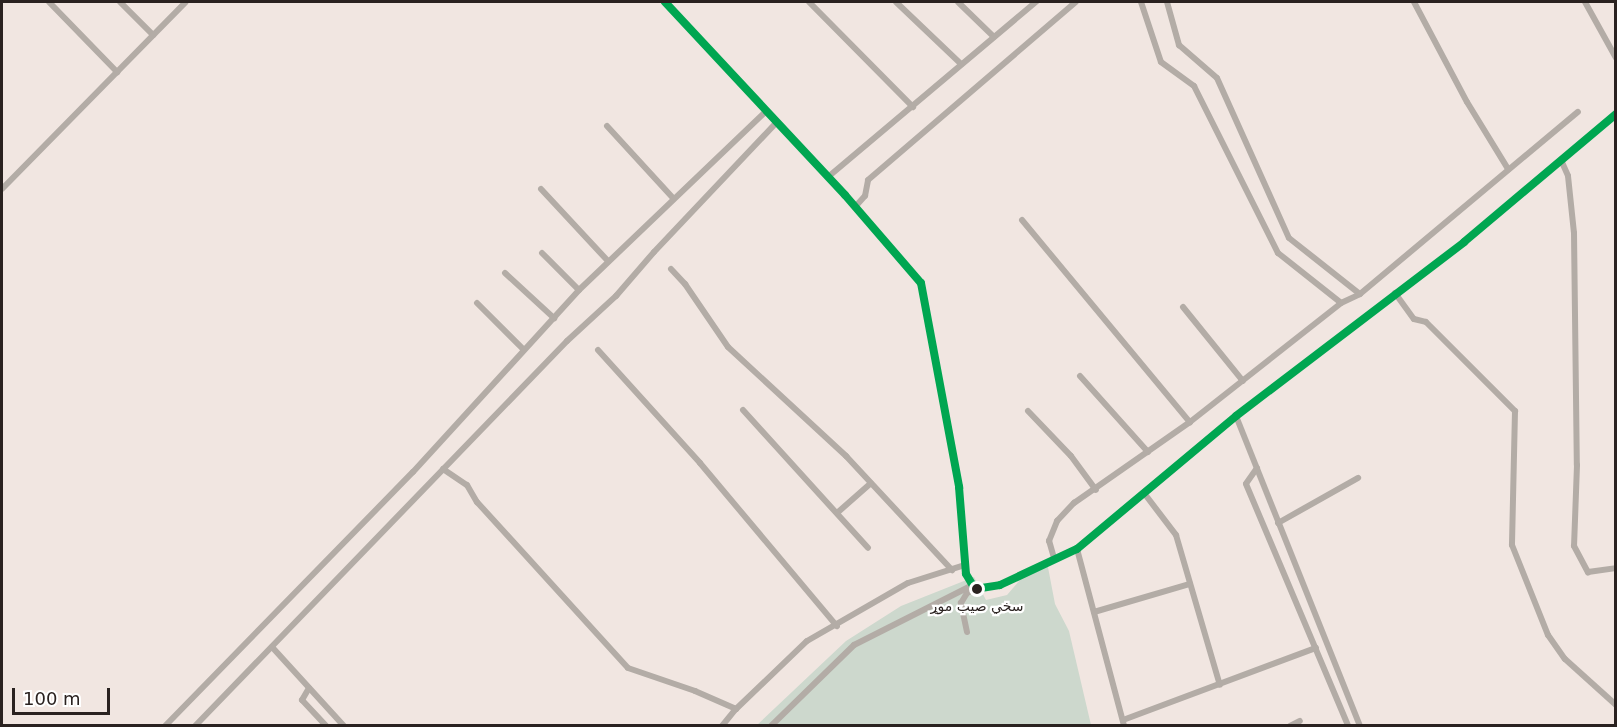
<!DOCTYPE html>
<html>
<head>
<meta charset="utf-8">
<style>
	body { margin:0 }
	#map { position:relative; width:1617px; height:727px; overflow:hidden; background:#f1e6e1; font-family:"DejaVu Sans",Cairo,sans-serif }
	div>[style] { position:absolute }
	.green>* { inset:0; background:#cdd8cd }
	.minor>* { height:6px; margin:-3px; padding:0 3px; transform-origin:3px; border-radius:3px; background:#b3aca6 }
	.bus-1>* { height:8px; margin:-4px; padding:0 4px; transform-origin:4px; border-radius:4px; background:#00a651 }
	.dots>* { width:16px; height:16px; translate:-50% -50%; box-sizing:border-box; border:3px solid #fff; border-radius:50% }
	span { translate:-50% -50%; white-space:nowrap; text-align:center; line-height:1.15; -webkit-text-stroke:4.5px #fff; paint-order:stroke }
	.bus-label { font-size:14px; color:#2a2220 }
	.frame { position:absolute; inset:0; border:3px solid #2a2220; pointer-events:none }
	.scale { position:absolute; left:12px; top:688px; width:98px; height:27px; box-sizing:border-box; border:3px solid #2a2220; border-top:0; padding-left:8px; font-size:18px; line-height:21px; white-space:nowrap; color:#2a2220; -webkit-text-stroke:4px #fff; paint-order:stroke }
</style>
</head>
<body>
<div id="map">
	<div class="green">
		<div style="clip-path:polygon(1047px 562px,1055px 604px,1069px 631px,1091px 725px,756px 726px,846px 641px,901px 606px,974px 577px,986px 600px,1007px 595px,1026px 573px)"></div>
	</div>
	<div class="minor">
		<div style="left:49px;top:2px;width:98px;rotate:45.8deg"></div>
		<div style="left:120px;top:2px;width:47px;rotate:45deg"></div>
		<div style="left:665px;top:2px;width:264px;rotate:47deg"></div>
		<div style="left:845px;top:195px;width:116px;rotate:49.2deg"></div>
		<div style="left:921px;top:283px;width:208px;rotate:79.4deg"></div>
		<div style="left:959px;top:487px;width:87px;rotate:85.4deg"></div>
		<div style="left:966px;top:574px;width:17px;rotate:59deg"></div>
		<div style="left:975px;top:589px;width:25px;rotate:-9deg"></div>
		<div style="left:1000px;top:585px;width:85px;rotate:-25.1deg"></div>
		<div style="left:1077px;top:549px;width:207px;rotate:-39.9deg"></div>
		<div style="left:1236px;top:416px;width:287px;rotate:-37.3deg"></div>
		<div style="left:1464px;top:242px;width:199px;rotate:-40.1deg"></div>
		<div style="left:809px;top:2px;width:148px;rotate:45.3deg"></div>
		<div style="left:896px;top:2px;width:90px;rotate:43.6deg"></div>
		<div style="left:958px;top:2px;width:50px;rotate:44.2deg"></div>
		<div style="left:1141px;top:2px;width:63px;rotate:71.6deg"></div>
		<div style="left:1161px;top:62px;width:41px;rotate:36deg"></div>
		<div style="left:1194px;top:86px;width:187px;rotate:63.3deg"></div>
		<div style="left:1278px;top:253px;width:80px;rotate:38.4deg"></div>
		<div style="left:1167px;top:2px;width:45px;rotate:74.4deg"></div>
		<div style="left:1179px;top:45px;width:50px;rotate:41deg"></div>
		<div style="left:1217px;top:78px;width:175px;rotate:65.8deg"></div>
		<div style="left:1289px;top:238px;width:90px;rotate:38.3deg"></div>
		<div style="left:1414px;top:2px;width:113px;rotate:62.1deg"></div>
		<div style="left:1467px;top:102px;width:79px;rotate:58.5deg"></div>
		<div style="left:1585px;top:2px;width:64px;rotate:61deg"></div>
		<div style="left:607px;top:126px;width:98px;rotate:47.5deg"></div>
		<div style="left:1561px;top:160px;width:17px;rotate:66deg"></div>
		<div style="left:1568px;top:176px;width:57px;rotate:84deg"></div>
		<div style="left:1574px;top:233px;width:232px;rotate:89.3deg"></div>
		<div style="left:1577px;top:465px;width:81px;rotate:92.1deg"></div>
		<div style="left:1574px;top:546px;width:30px;rotate:62deg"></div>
		<div style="left:1588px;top:572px;width:28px;rotate:-8deg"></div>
		<div style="left:828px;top:177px;width:272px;rotate:-40.1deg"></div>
		<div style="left:2px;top:189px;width:262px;rotate:-45.5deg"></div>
		<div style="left:541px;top:189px;width:98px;rotate:47.1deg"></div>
		<div style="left:855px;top:207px;width:15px;rotate:-48deg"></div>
		<div style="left:865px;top:196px;width:16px;rotate:-79deg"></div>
		<div style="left:868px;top:180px;width:274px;rotate:-40.6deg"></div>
		<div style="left:1022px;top:220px;width:263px;rotate:50.3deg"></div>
		<div style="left:542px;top:253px;width:52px;rotate:45deg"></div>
		<div style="left:671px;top:269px;width:21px;rotate:47deg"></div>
		<div style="left:685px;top:284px;width:76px;rotate:55.7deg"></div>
		<div style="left:728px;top:347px;width:161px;rotate:42.7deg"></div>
		<div style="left:846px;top:456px;width:156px;rotate:47.1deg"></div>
		<div style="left:505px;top:273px;width:67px;rotate:42.6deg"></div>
		<div style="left:1395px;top:293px;width:32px;rotate:54deg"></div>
		<div style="left:1414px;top:319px;width:12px;rotate:14deg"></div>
		<div style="left:1426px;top:322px;width:126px;rotate:45deg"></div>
		<div style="left:1515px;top:411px;width:134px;rotate:91.3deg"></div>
		<div style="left:1512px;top:545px;width:97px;rotate:68.2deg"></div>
		<div style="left:1548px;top:635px;width:29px;rotate:55deg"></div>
		<div style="left:1565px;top:659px;width:69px;rotate:42deg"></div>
		<div style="left:477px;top:303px;width:66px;rotate:45deg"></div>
		<div style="left:1183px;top:307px;width:95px;rotate:51deg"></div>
		<div style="left:598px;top:350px;width:152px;rotate:47.9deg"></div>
		<div style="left:700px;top:463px;width:213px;rotate:50deg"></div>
		<div style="left:1080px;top:376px;width:102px;rotate:48.2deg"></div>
		<div style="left:743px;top:410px;width:186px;rotate:47.8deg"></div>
		<div style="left:1028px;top:411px;width:62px;rotate:46.3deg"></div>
		<div style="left:1071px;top:456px;width:42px;rotate:53.7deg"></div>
		<div style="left:1236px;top:416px;width:334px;rotate:68.2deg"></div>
		<div style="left:1257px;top:468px;width:19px;rotate:125deg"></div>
		<div style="left:1246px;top:484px;width:263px;rotate:67.1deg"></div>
		<div style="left:443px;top:469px;width:29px;rotate:34deg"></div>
		<div style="left:467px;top:485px;width:20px;rotate:60deg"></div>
		<div style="left:477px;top:502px;width:224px;rotate:47.7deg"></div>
		<div style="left:628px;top:668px;width:71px;rotate:18.9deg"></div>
		<div style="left:695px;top:691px;width:45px;rotate:23.7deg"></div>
		<div style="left:736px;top:709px;width:98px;rotate:-43.8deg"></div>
		<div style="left:807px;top:641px;width:116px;rotate:-29.9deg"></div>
		<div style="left:908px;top:583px;width:60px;rotate:-17.5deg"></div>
		<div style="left:1144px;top:493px;width:53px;rotate:52.7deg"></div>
		<div style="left:1176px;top:535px;width:156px;rotate:73.7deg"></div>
		<div style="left:837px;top:513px;width:45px;rotate:-41.4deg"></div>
		<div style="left:1278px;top:523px;width:92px;rotate:-29.4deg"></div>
		<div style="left:1077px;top:549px;width:183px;rotate:75.1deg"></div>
		<div style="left:1054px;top:558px;width:18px;rotate:-106deg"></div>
		<div style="left:1049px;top:541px;width:22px;rotate:-68deg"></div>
		<div style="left:1057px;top:521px;width:25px;rotate:-47deg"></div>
		<div style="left:1074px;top:503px;width:141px;rotate:-34.9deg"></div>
		<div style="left:1190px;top:422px;width:192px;rotate:-38.2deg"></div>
		<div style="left:1341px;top:303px;width:21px;rotate:-25deg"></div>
		<div style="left:1360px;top:294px;width:284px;rotate:-39.9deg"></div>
		<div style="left:1094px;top:612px;width:100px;rotate:-16.3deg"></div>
		<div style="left:967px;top:632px;width:30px;rotate:-102deg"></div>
		<div style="left:961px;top:603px;width:12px;rotate:-59deg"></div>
		<div style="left:967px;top:593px;width:9px;rotate:-27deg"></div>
		<div style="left:272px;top:647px;width:107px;rotate:47.7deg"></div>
		<div style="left:309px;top:688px;width:14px;rotate:120deg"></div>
		<div style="left:302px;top:700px;width:35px;rotate:47deg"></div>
		<div style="left:1123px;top:720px;width:206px;rotate:-20.5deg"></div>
		<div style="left:165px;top:726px;width:355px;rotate:-45.7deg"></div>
		<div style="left:413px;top:472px;width:246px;rotate:-47.6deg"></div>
		<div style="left:579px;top:290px;width:259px;rotate:-43.7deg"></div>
		<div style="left:195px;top:726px;width:535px;rotate:-45.98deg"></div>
		<div style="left:567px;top:341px;width:67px;rotate:-42.6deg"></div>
		<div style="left:616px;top:296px;width:58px;rotate:-49.2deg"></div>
		<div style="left:654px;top:252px;width:178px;rotate:-46.6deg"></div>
		<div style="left:722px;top:726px;width:22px;rotate:-51deg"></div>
		<div style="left:771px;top:726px;width:116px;rotate:-44.3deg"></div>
		<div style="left:854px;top:645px;width:133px;rotate:-26.8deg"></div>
		<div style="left:1290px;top:726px;width:11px;rotate:-27deg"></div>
	</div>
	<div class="bus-1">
		<div style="left:665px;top:2px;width:264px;rotate:47deg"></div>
		<div style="left:845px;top:195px;width:116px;rotate:49.2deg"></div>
		<div style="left:921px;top:283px;width:208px;rotate:79.4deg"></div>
		<div style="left:959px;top:487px;width:87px;rotate:85.4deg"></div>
		<div style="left:966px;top:574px;width:17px;rotate:59deg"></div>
		<div style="left:975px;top:589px;width:25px;rotate:-9deg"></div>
		<div style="left:1000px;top:585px;width:85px;rotate:-25.1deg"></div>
		<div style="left:1077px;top:549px;width:207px;rotate:-39.9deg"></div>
		<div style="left:1236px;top:416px;width:287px;rotate:-37.3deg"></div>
		<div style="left:1464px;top:242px;width:199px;rotate:-40.1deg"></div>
	</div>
	<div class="dots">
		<div style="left:977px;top:589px;background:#2a2220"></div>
	</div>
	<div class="bus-label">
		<span style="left:977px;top:606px">سخي صیب موړ</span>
	</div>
	<div class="frame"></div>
	<div class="scale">100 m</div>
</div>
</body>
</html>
